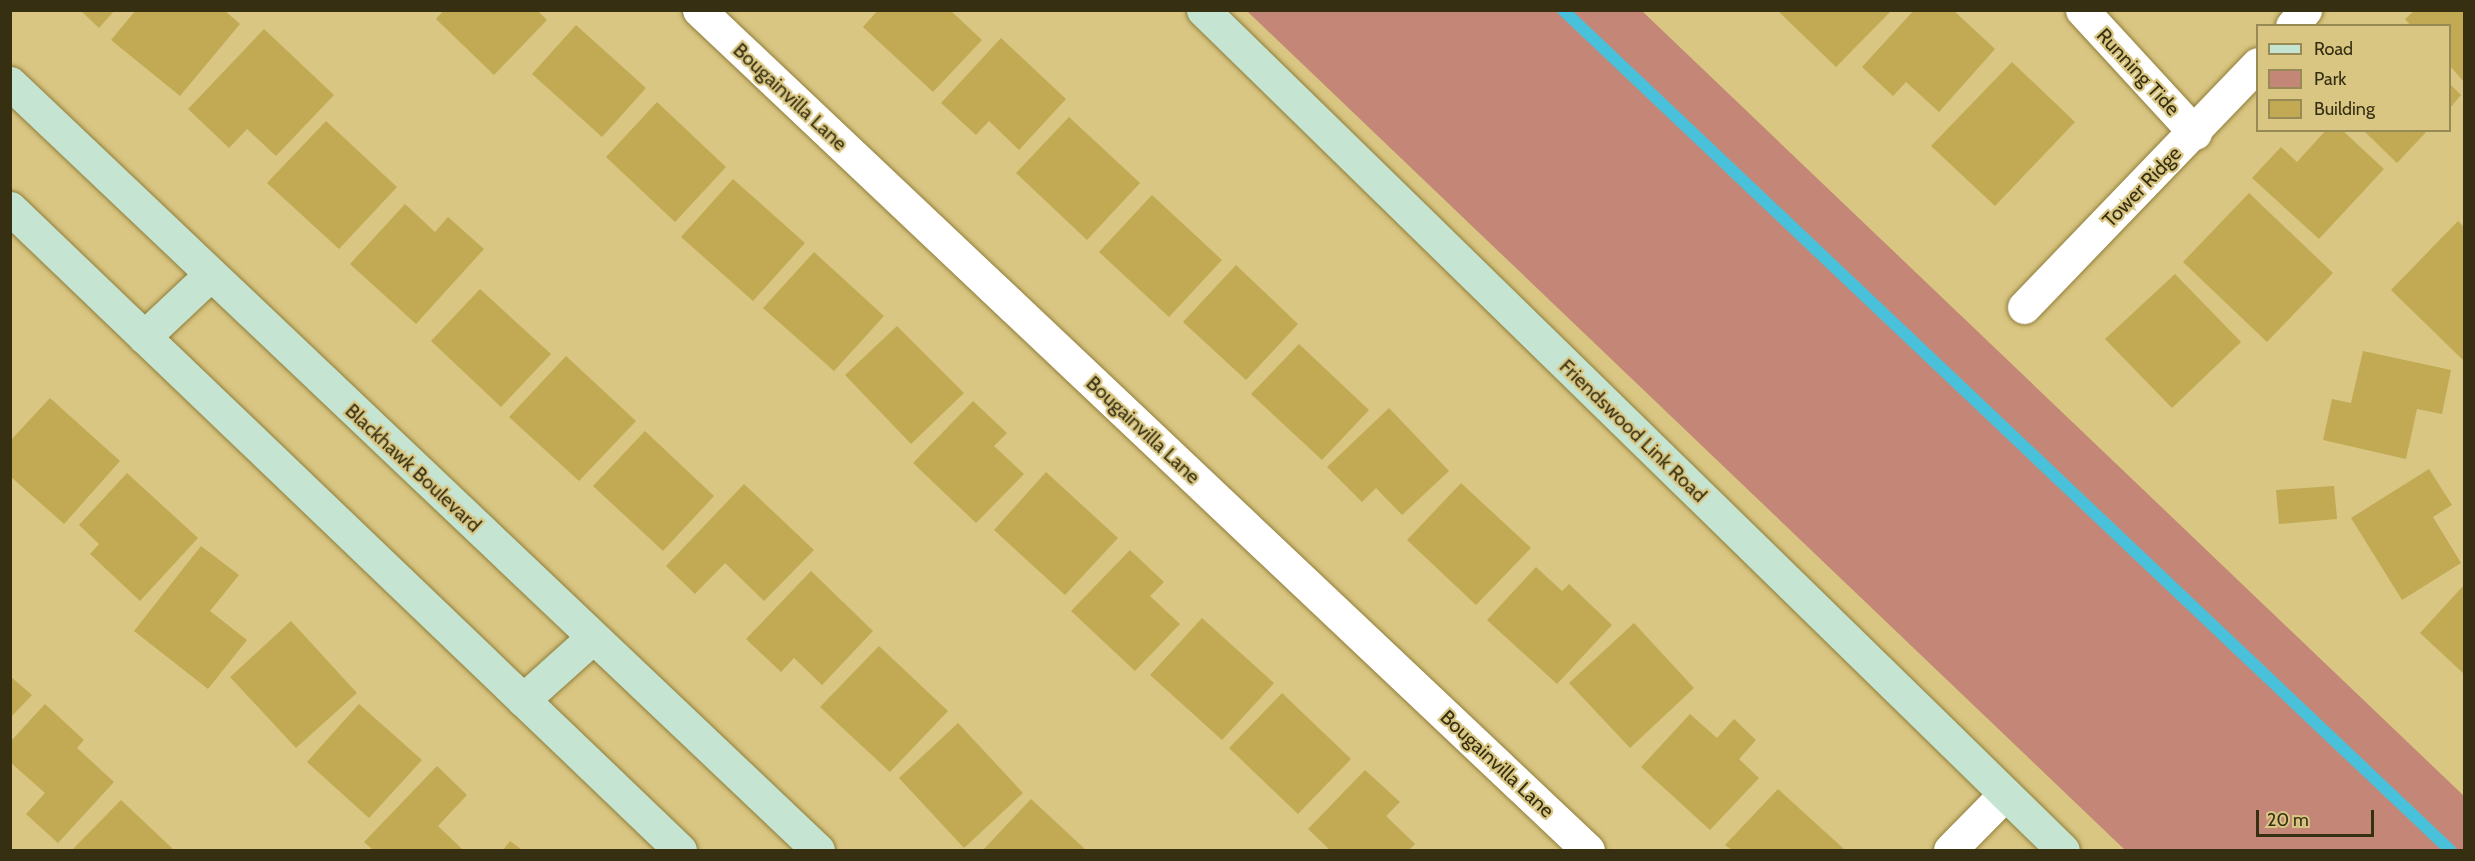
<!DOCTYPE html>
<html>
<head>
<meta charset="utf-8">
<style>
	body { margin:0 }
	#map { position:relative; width:2475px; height:861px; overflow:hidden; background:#d9c682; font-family:Cabin,sans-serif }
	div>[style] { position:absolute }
	.green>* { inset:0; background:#c48676 }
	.stream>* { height:12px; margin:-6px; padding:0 6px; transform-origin:6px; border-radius:6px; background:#49c1db }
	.building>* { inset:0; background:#c1aa53 }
	.roads { filter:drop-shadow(0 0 2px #8f7d39) drop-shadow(0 0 2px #8f7d39) }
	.street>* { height:33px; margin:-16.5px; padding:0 16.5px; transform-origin:16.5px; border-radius:16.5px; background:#fff }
	.secondary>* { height:33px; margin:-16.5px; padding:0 16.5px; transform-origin:16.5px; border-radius:16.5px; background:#c5e4d2 }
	span { translate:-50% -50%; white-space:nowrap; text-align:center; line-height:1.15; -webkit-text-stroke:4.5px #d9c682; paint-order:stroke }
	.street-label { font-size:20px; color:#362f12 }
	.frame { position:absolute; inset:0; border:12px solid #362f12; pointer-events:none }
	.legend { position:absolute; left:2256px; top:24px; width:195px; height:108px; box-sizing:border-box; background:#d9c682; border:2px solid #988a55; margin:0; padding:8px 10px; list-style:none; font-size:18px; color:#362f12 }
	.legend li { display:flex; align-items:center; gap:12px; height:30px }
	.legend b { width:30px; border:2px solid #988a55 }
	.scale { position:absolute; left:2256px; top:810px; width:118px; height:27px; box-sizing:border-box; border:3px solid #362f12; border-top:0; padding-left:8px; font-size:18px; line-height:21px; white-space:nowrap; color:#362f12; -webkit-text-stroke:4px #d9c682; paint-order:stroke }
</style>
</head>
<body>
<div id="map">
	<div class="green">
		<div style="clip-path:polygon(1247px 11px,1642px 11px,2464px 796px,2464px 850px,2125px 850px)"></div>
	</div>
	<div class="stream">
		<div style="left:1563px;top:10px;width:1222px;rotate:43.44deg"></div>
	</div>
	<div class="building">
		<div style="clip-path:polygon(80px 10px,115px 10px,99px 28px)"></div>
		<div style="clip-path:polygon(136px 10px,224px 10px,240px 24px,180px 96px,111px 40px)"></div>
		<div style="clip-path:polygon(444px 10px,537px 10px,547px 20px,494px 75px,436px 19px)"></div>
		<div style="clip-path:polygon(878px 10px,950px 10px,982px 40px,933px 92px,863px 27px)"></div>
		<div style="clip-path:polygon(1777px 10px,1892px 10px,1836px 67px)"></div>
		<div style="clip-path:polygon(1914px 10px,1953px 10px,1995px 49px,1939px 112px,1906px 82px,1893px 96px,1862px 67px)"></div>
		<div style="clip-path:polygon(2415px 10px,2464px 10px,2464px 82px,2450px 66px,2450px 26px,2411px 26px,2405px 19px)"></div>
		<div style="clip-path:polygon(576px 25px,646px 88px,602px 137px,532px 74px)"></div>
		<div style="clip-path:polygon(264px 29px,334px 95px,276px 156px,247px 129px,229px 148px,188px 109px)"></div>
		<div style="clip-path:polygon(1001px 38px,1066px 99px,1019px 150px,989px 121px,976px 135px,941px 103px)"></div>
		<div style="clip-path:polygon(2012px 62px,2075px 122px,1995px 206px,1931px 146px)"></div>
		<div style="clip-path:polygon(2450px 84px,2461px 95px,2450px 108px)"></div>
		<div style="clip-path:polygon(657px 102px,726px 167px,675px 222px,606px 157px)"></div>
		<div style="clip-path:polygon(1069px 117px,1140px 183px,1087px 240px,1016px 173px)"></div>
		<div style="clip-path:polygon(326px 121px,397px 187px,339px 249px,267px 183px)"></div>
		<div style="clip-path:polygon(2326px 130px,2342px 130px,2384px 169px,2319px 239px,2252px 178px,2281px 147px,2297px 162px)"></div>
		<div style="clip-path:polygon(2363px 130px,2428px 130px,2397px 163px)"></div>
		<div style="clip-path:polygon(733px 179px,805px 243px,753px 301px,681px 237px)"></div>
		<div style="clip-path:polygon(2249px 193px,2333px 273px,2267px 342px,2183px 262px)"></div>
		<div style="clip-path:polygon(1152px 195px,1222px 260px,1169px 317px,1099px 252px)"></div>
		<div style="clip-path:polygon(405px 204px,435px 232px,448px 217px,484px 249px,416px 324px,350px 264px)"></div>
		<div style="clip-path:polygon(2458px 221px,2464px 227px,2464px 361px,2391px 290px)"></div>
		<div style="clip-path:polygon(814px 252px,884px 316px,834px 371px,763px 308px)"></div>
		<div style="clip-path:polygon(1236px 265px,1298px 324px,1246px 380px,1183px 322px)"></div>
		<div style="clip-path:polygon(2175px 274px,2241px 342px,2172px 408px,2105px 339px)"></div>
		<div style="clip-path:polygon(480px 289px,551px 354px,501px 407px,431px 341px)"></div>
		<div style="clip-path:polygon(897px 326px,964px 393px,911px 444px,845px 375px)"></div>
		<div style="clip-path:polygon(1299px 344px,1369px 410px,1322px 460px,1251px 394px)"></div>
		<div style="clip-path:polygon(2363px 351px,2451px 370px,2442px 414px,2417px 409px,2406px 459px,2323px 440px,2332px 399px,2351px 403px)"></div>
		<div style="clip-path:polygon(566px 356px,636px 421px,579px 481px,509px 417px)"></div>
		<div style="clip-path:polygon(50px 398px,120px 461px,64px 524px,10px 476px,10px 441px)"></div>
		<div style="clip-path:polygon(973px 401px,1007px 433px,994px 446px,1024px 474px,976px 523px,913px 463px)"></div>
		<div style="clip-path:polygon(1389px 408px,1449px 471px,1402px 515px,1376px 488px,1362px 502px,1327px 467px)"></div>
		<div style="clip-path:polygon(645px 431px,714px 496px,663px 551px,593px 486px)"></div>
		<div style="clip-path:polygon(2429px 469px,2452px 505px,2433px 517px,2461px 563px,2402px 600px,2351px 518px)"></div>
		<div style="clip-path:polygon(1046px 472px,1118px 538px,1065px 595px,994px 530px)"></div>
		<div style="clip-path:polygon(127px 473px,198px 538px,140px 601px,90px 554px,99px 544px,79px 525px)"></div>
		<div style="clip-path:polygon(1461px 483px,1531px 548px,1476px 605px,1407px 540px)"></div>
		<div style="clip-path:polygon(744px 484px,814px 550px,764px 601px,725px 563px,695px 594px,666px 566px)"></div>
		<div style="clip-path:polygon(2334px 486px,2337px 519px,2279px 524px,2276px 490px)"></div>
		<div style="clip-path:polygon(201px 546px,239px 575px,210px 611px,247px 640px,208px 689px,134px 631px)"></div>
		<div style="clip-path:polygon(1130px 550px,1164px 582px,1150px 596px,1180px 624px,1135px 671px,1071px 611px)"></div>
		<div style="clip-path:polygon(1536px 567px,1562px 591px,1569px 584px,1612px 625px,1557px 684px,1487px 620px)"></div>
		<div style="clip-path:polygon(811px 571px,873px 631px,822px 685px,794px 658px,781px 672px,746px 639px)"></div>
		<div style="clip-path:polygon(2464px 585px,2464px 674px,2420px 633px)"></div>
		<div style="clip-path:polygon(1202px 618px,1274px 683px,1222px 740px,1150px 675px)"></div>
		<div style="clip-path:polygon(291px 621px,357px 693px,296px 748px,230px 677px)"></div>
		<div style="clip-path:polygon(1634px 623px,1694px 688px,1630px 748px,1569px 683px)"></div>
		<div style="clip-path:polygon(879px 646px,948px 711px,890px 772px,820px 707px)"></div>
		<div style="clip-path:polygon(10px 676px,32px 695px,10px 718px)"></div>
		<div style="clip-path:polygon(1282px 693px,1351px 759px,1298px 814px,1229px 748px)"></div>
		<div style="clip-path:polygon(45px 704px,84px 740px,77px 748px,114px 782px,58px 843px,26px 814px,45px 793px,10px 762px,10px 742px)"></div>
		<div style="clip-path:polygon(359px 704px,422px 760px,369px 818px,307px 762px)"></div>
		<div style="clip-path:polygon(1690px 714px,1717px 738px,1734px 719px,1756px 740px,1739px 759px,1759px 778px,1710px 830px,1641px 767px)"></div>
		<div style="clip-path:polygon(958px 723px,1023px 793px,964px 848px,899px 778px)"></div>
		<div style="clip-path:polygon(437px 766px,467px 795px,438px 826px,463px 850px,373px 850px,364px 842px)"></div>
		<div style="clip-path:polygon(1365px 770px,1400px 802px,1386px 816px,1415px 844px,1409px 850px,1330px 850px,1308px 829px)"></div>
		<div style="clip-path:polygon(1778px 789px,1845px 850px,1732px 850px,1725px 845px)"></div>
		<div style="clip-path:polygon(1031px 799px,1086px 850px,983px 850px)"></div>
		<div style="clip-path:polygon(121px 800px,174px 850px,73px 849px)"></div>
		<div style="clip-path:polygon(510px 841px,522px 850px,503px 850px)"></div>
	</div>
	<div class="roads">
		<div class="street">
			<div style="left:699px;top:10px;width:1223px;rotate:43.38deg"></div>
			<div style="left:2082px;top:10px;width:167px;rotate:47.4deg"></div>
			<div style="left:2292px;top:26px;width:21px;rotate:-51deg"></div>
			<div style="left:2024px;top:307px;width:337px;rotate:-46.1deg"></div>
			<div style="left:1950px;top:850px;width:77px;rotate:-45.5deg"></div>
		</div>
		<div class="secondary">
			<div style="left:1203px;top:10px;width:1202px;rotate:44.33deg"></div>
			<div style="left:10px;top:83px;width:1114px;rotate:43.51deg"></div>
			<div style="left:10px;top:208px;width:928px;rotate:43.78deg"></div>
			<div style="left:144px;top:337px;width:89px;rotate:-43.2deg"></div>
			<div style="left:523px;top:700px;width:93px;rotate:-41.9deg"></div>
		</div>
	</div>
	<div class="street-label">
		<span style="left:2138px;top:72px;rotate:47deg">Running Tide</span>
		<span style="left:790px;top:97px;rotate:43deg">Bougainvilla Lane</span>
		<span style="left:2142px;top:187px;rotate:-46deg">Tower Ridge</span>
		<span style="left:1143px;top:430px;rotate:43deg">Bougainvilla Lane</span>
		<span style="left:1633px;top:431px;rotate:44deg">Friendswood Link Road</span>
		<span style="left:413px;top:468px;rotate:43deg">Blackhawk Boulevard</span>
		<span style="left:1497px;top:764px;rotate:43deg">Bougainvilla Lane</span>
	</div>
	<div class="frame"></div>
	<ul class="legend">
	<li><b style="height:8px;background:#c5e4d2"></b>Road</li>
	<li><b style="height:16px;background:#c48676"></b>Park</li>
	<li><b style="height:16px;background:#c1aa53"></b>Building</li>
	</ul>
	<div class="scale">20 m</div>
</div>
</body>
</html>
